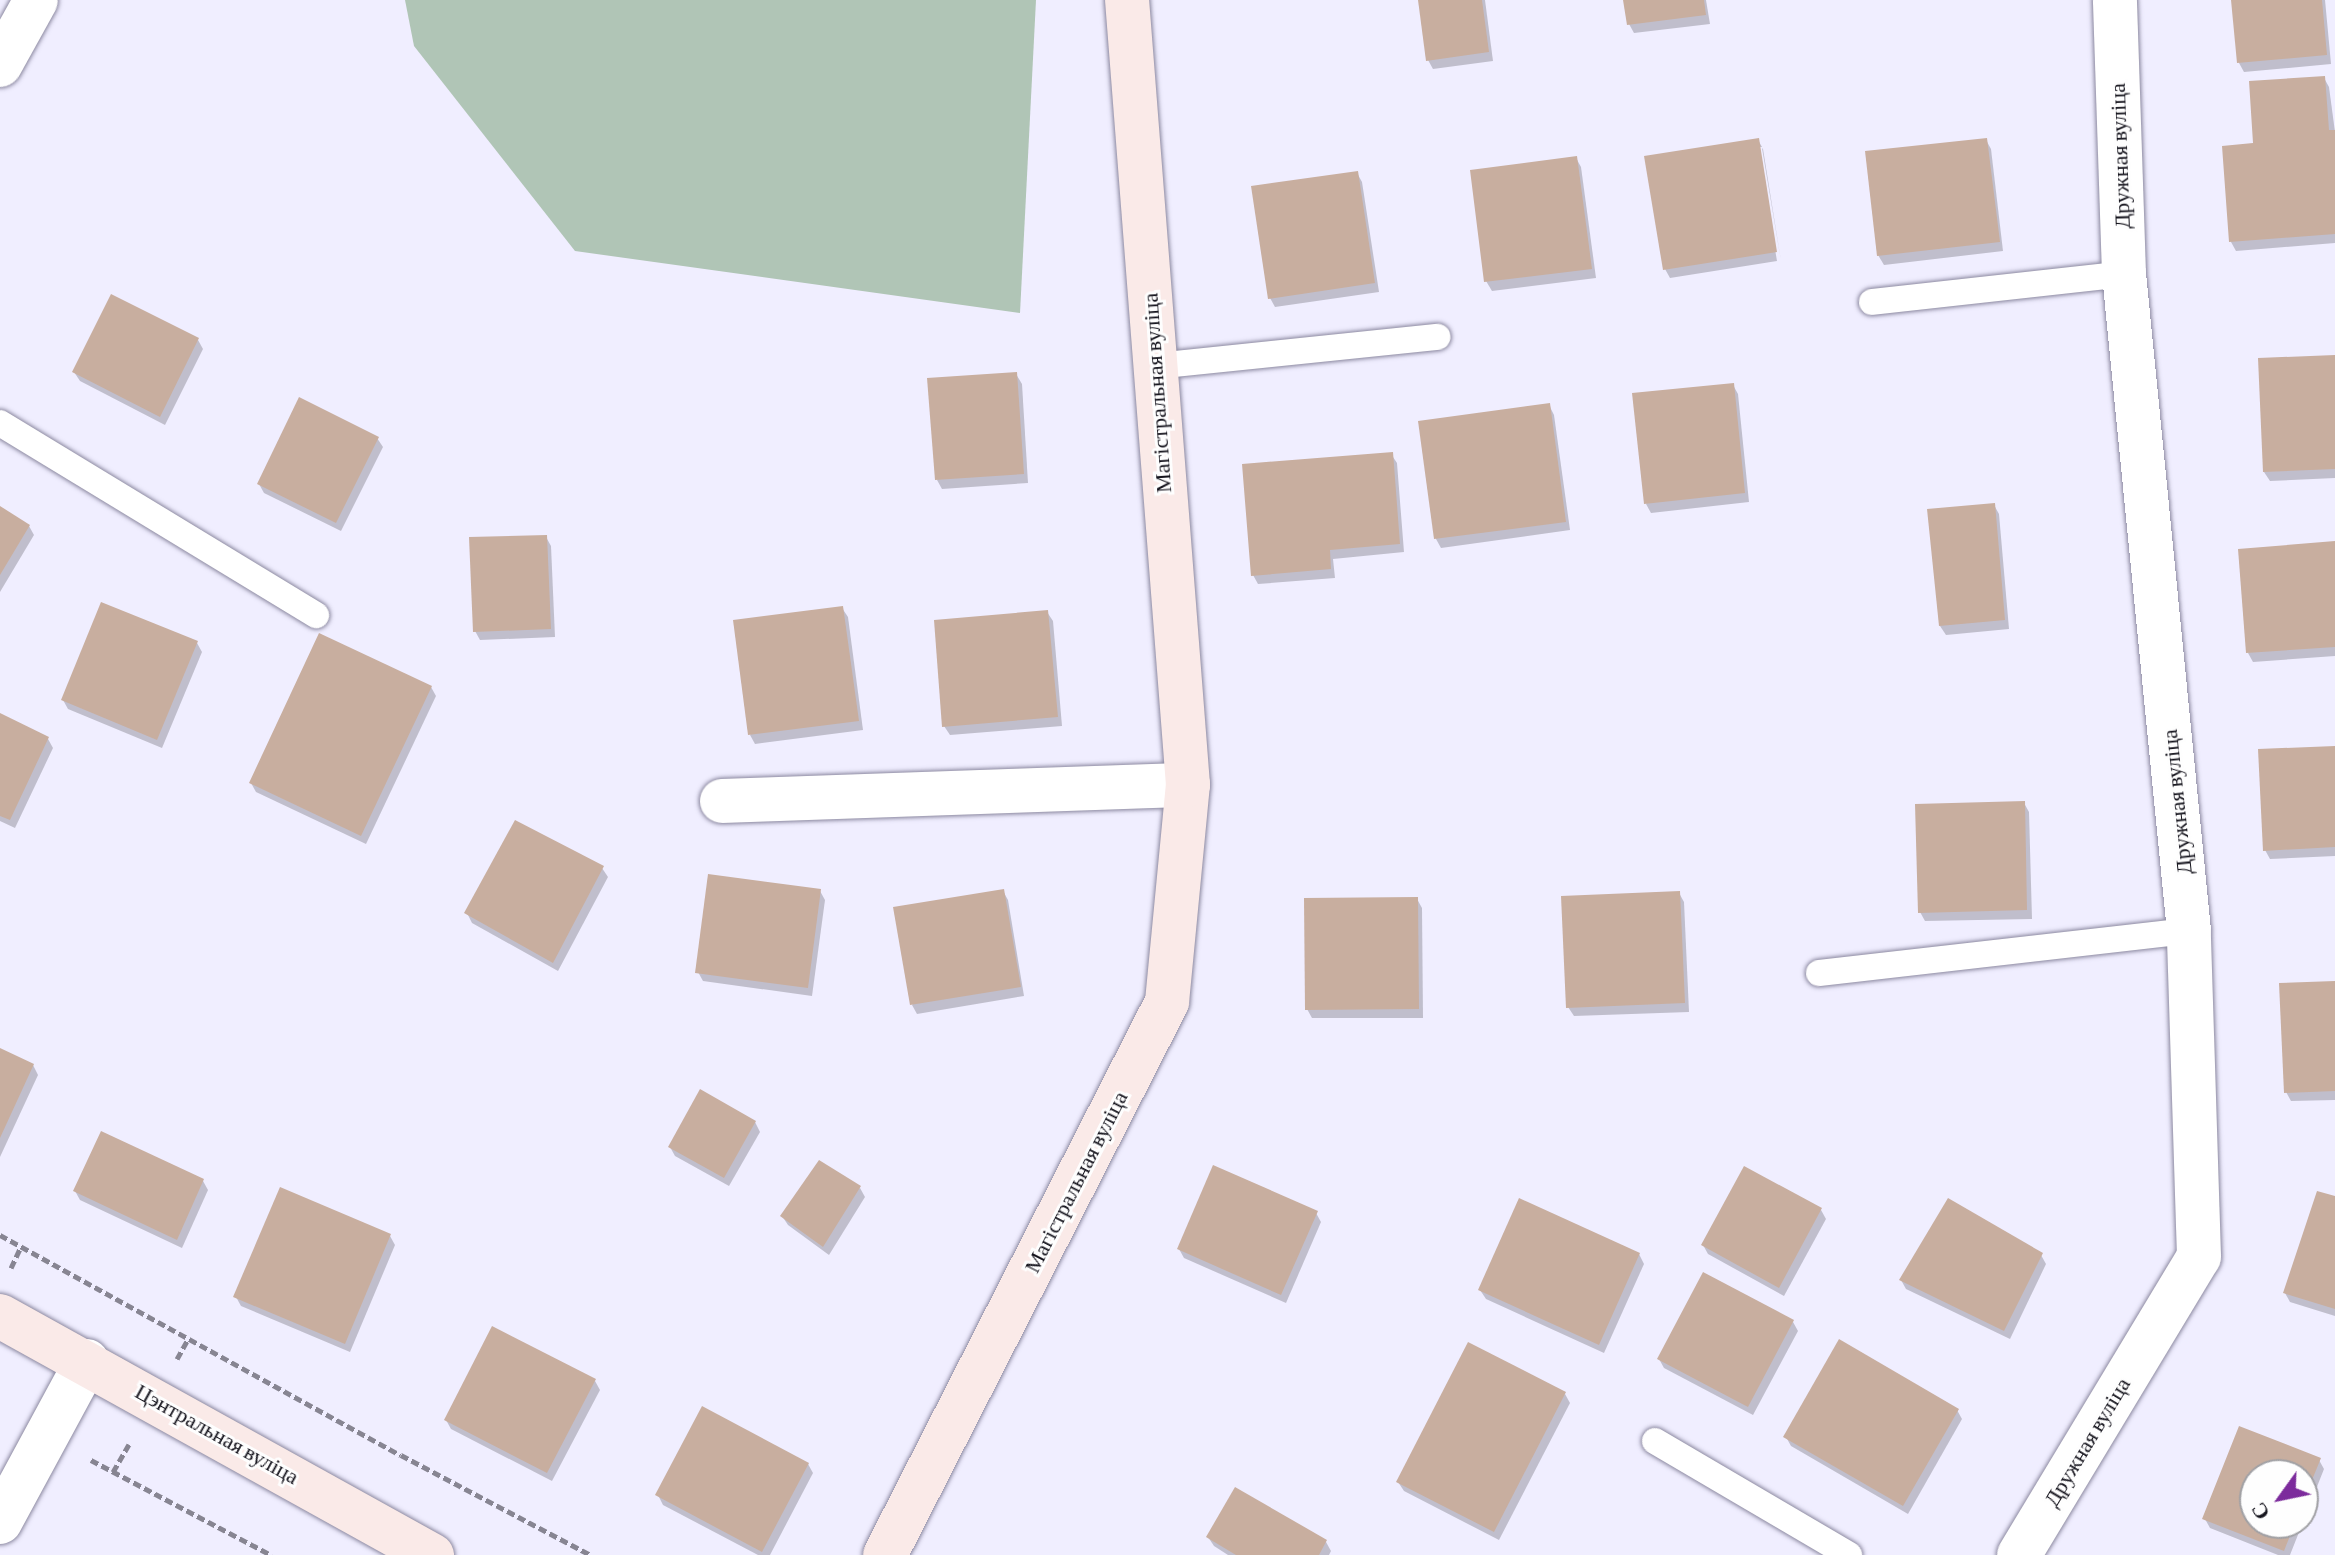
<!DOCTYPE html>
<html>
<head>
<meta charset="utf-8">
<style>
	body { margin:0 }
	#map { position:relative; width:2335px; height:1555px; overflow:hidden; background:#f0eeff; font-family:"Crimson Pro",serif }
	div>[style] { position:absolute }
	.green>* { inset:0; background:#b0c5b6 }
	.shadow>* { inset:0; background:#0003 }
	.building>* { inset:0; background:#c8ae9f }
	.path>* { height:5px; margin-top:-2.5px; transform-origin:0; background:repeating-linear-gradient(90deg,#878592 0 8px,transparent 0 12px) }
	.roads { filter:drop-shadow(0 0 2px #8c89a1) drop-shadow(0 0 2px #8c89a1) }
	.lane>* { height:26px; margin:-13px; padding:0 13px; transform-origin:13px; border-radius:13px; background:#fff }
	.street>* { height:44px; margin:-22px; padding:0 22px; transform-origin:22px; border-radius:22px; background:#fff }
	.secondary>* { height:44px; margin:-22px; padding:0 22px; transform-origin:22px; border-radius:22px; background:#faeae8 }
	span { translate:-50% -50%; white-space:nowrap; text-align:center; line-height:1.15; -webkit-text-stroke:6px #fefefe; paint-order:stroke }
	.street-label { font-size:22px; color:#14131c }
	.north { position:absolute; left:2239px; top:1459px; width:80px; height:80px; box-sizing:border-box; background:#fefefe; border:2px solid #a0a0a4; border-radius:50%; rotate:237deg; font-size:22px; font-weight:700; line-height:32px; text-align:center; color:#14131c }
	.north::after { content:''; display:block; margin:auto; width:28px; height:36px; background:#7c2b9c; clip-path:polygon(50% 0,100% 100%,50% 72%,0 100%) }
</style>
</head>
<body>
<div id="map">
	<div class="green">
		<div style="clip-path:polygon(405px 0,1036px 0,1020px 313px,575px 251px,414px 46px)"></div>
	</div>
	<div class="shadow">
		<div style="clip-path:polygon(1420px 0,1485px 0,1493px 61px,1433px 69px,1428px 60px)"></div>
		<div style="clip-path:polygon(1625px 0,1706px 0,1710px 24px,1634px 33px,1629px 24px)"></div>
		<div style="clip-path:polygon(2233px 0,2325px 0,2331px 64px,2244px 72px,2239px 63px)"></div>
		<div style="clip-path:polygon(2324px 78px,2329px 87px,2335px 132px,2335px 243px,2236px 251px,2231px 242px,2256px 145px)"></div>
		<div style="clip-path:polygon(1758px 140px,1762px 147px,1758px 147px,1777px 261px,1670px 278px,1665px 269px)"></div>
		<div style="clip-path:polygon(1986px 140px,1991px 149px,2003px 251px,1884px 265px,1878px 255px)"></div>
		<div style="clip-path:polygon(1762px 148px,1763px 149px,1781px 261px)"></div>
		<div style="clip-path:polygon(1576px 158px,1581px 167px,1596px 278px,1492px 291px,1486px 281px)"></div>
		<div style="clip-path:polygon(1357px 173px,1362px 182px,1379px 292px,1275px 307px,1270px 298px)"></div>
		<div style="clip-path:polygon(198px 340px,203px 349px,165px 425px,80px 381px,74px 372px)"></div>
		<div style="clip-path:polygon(2335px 357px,2335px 478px,2270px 481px,2264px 472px)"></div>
		<div style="clip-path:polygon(1016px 374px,1022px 384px,1028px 483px,942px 489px,937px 480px)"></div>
		<div style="clip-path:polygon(1733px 385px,1738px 394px,1749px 502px,1651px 513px,1646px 504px)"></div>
		<div style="clip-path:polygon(1549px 405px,1554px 415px,1570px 530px,1441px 548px,1436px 539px,1420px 423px)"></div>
		<div style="clip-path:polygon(377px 438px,383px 447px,341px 531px,264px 493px,259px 484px)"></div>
		<div style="clip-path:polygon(1391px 454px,1397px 463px,1404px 552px,1333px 559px,1335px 578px,1258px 584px,1253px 575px)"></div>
		<div style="clip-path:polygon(1994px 505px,1999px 514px,2009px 629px,1946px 635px,1940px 626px)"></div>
		<div style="clip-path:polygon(0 509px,29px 526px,34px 535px,0 592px)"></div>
		<div style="clip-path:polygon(546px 537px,551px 546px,555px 637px,480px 640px,475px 631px)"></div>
		<div style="clip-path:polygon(2335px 543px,2335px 656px,2253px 662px,2248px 653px)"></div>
		<div style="clip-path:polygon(842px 608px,848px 617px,863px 730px,755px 744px,750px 735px)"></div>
		<div style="clip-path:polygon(1047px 612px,1053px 621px,1062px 726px,950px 735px,944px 726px)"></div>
		<div style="clip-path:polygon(197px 643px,202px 652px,162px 748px,68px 709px,63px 700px)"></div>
		<div style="clip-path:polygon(431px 687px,436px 696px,366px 844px,256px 792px,251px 783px)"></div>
		<div style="clip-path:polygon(0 715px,48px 739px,53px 748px,15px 828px,0 821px)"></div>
		<div style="clip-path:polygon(2335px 748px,2335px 856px,2270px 859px,2265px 850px)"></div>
		<div style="clip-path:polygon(2024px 803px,2029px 812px,2032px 919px,1925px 921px,1920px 912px)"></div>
		<div style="clip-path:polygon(602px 868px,608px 877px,558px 971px,472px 923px,467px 913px)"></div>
		<div style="clip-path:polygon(820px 891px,825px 900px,812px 996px,703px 981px,698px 972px)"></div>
		<div style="clip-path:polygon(1003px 891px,1008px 900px,1024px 996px,917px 1014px,912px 1005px)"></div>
		<div style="clip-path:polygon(1679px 893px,1684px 902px,1689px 1012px,1574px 1016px,1568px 1007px)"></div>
		<div style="clip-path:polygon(1417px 899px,1422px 908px,1423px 1018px,1312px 1018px,1307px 1009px)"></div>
		<div style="clip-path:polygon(2335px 983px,2335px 1100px,2291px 1101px,2286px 1092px)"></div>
		<div style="clip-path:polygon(0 1050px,33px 1065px,38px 1075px,0 1157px)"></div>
		<div style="clip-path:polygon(755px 1122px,760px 1132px,729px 1186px,675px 1156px,670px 1147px)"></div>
		<div style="clip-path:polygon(203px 1181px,208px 1190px,182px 1248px,80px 1200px,75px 1191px)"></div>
		<div style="clip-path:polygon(860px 1188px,865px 1197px,829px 1255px,788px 1225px,782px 1216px)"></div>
		<div style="clip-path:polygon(2335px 1199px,2335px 1316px,2290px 1302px,2285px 1293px)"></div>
		<div style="clip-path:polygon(1821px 1210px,1826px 1219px,1784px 1296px,1708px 1254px,1703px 1245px)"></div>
		<div style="clip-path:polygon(1316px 1213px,1321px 1222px,1286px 1303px,1184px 1258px,1179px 1249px)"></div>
		<div style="clip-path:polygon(390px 1236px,395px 1245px,350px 1352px,241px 1306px,236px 1297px)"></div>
		<div style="clip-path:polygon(1639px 1254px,1644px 1264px,1604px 1353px,1486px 1299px,1480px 1290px)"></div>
		<div style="clip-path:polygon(2041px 1255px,2046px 1264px,2010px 1339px,1906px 1289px,1901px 1280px)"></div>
		<div style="clip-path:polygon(1793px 1322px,1798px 1331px,1753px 1415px,1664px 1368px,1659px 1359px)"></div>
		<div style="clip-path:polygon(595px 1381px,600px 1390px,552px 1481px,451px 1429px,446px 1420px)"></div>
		<div style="clip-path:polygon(1565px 1394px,1570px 1403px,1499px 1540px,1404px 1491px,1398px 1482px)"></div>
		<div style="clip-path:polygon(1957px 1410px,1962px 1419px,1908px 1514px,1791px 1446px,1786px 1437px)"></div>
		<div style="clip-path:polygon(evenodd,2240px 1429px,2319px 1460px,2324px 1469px,2290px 1555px,2278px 1555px,2210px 1528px,2205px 1519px,2240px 1429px,2255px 1475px,2303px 1475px,2303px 1523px,2255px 1523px,2255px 1475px)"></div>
		<div style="clip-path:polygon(808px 1464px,813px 1473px,770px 1555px,758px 1555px,663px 1505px,658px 1495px)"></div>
		<div style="clip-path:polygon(1208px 1537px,1326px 1542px,1331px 1551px,1329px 1555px,1228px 1555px,1214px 1546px)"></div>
	</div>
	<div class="building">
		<div style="clip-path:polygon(1418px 0,1482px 0,1489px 52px,1426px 61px)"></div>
		<div style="clip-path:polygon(1623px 0,1704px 0,1706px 15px,1627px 25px)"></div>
		<div style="clip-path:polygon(2231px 0,2322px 0,2327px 55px,2237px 63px)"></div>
		<div style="clip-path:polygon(2325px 76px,2329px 130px,2335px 130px,2335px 234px,2229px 242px,2222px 146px,2253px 143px,2249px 81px)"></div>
		<div style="clip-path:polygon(1759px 138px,1777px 252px,1663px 270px,1644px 156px)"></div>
		<div style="clip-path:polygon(1987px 138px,2000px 242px,1877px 256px,1865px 151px)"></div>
		<div style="clip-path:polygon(1577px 156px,1592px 269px,1484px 282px,1470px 170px)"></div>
		<div style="clip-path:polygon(1358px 171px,1375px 283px,1268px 299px,1251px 186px)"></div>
		<div style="clip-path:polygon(111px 294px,199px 338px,160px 417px,72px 372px)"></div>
		<div style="clip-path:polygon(2335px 355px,2335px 469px,2263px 472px,2258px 358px)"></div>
		<div style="clip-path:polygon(1017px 372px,1024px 474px,935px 480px,927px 378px)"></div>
		<div style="clip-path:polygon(1734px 383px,1745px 493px,1644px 504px,1632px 393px)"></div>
		<div style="clip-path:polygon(299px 397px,379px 437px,336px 523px,257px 484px)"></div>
		<div style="clip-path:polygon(1550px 403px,1566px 522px,1434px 539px,1418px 421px)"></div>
		<div style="clip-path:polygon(1393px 452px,1400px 544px,1330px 550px,1331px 569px,1251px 576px,1242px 464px)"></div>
		<div style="clip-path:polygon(1995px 503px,2005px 620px,1939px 626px,1927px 509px)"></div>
		<div style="clip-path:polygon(0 506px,30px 525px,0 575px)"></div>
		<div style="clip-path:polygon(547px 535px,551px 629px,473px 632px,469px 537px)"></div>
		<div style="clip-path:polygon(2335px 541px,2335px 647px,2246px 653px,2238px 549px)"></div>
		<div style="clip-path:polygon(101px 602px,198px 641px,157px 740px,61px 700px)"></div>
		<div style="clip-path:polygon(843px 606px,859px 721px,748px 735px,733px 620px)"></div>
		<div style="clip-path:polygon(1048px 610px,1058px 717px,942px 727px,934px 620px)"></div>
		<div style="clip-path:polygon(319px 633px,432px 686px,361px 836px,249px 783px)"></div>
		<div style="clip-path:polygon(0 713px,49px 737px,10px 820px,0 816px)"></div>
		<div style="clip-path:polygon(2335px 746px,2335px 847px,2263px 851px,2258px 749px)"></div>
		<div style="clip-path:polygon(2025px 801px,2027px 910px,1918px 913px,1915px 804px)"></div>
		<div style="clip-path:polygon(515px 820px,604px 866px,553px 963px,464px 913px)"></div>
		<div style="clip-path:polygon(708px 874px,821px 889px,808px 988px,695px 973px)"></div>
		<div style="clip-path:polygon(1004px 889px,1021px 987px,910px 1005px,893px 907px)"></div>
		<div style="clip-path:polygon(1680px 891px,1685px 1003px,1566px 1008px,1561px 896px)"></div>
		<div style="clip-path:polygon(1418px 897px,1419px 1009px,1305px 1010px,1304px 898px)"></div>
		<div style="clip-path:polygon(2335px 981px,2335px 1091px,2284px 1093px,2279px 983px)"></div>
		<div style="clip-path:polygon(0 1048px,34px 1064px,0 1138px)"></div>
		<div style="clip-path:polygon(700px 1089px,756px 1121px,724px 1178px,668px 1147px)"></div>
		<div style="clip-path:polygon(101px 1131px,204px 1179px,177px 1240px,73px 1191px)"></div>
		<div style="clip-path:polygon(819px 1160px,861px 1186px,823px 1247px,780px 1216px)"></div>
		<div style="clip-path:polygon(1213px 1165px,1318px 1211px,1281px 1295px,1177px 1249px)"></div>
		<div style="clip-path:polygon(1744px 1166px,1822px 1208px,1779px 1288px,1701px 1245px)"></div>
		<div style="clip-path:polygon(280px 1187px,391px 1234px,345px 1344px,233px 1297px)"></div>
		<div style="clip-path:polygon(2317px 1191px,2335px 1196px,2335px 1309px,2283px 1293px)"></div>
		<div style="clip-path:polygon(1519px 1198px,1640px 1253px,1599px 1345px,1478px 1290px)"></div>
		<div style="clip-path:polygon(1948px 1198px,2043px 1253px,2004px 1331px,1899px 1280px)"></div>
		<div style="clip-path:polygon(1703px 1272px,1794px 1320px,1748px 1407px,1657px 1359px)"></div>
		<div style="clip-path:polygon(492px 1326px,596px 1379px,547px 1473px,444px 1420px)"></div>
		<div style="clip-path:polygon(1839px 1339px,1959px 1409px,1903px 1506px,1783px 1437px)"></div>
		<div style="clip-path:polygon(1468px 1342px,1566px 1392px,1494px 1532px,1396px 1482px)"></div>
		<div style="clip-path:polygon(702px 1406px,809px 1463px,762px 1552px,655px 1495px)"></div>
		<div style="clip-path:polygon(2239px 1426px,2321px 1458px,2303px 1502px,2303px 1475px,2255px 1475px,2255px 1523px,2295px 1523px,2284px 1551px,2202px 1519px)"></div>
		<div style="clip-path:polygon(1235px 1487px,1327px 1540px,1319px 1555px,1236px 1555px,1206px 1537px)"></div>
	</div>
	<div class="path">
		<div style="left:0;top:1235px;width:457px;rotate:28.8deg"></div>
		<div style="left:401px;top:1455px;width:215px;rotate:27.8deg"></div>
		<div style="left:11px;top:1268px;width:23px;rotate:-65deg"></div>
		<div style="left:177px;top:1359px;width:23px;rotate:-61deg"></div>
		<div style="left:91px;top:1460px;width:204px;rotate:27.8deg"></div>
		<div style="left:113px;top:1472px;width:32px;rotate:-60deg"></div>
	</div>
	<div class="roads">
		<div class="lane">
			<div style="left:1872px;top:302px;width:254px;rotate:-6.3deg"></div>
			<div style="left:1155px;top:366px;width:284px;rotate:-5.9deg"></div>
			<div style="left:0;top:423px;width:370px;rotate:31.3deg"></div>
			<div style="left:1819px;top:973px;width:372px;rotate:-6.5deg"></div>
			<div style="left:1655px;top:1441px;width:225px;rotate:30.4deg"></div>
		</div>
		<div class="street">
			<div style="left:0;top:65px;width:74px;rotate:-61deg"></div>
			<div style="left:722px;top:801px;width:466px;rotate:-2deg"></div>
			<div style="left:0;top:1522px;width:183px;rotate:-61.6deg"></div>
			<div style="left:2019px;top:1555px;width:348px;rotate:-58.9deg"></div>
			<div style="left:2199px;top:1257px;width:326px;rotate:-91.8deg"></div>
			<div style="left:2189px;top:931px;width:660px;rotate:-95.65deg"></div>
			<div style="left:2124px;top:274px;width:274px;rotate:-91.9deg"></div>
		</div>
		<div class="secondary">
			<div style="left:0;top:1316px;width:494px;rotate:29deg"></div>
			<div style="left:885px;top:1555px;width:621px;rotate:-62.98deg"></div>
			<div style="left:1167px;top:1002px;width:218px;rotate:-84.5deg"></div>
			<div style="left:1188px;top:785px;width:787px;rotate:-94.44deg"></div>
		</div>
	</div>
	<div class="street-label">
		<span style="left:2120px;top:156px;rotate:-92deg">Дружная вуліца</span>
		<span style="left:1157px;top:393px;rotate:-94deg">Магістральная вуліца</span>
		<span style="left:2177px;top:802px;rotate:-96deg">Дружная вуліца</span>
		<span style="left:1076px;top:1182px;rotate:-63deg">Магістральная вуліца</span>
		<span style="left:217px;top:1434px;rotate:29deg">Цэнтральная вуліца</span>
		<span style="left:2087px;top:1442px;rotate:-59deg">Дружная вуліца</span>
	</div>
	<div class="north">С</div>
</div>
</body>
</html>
